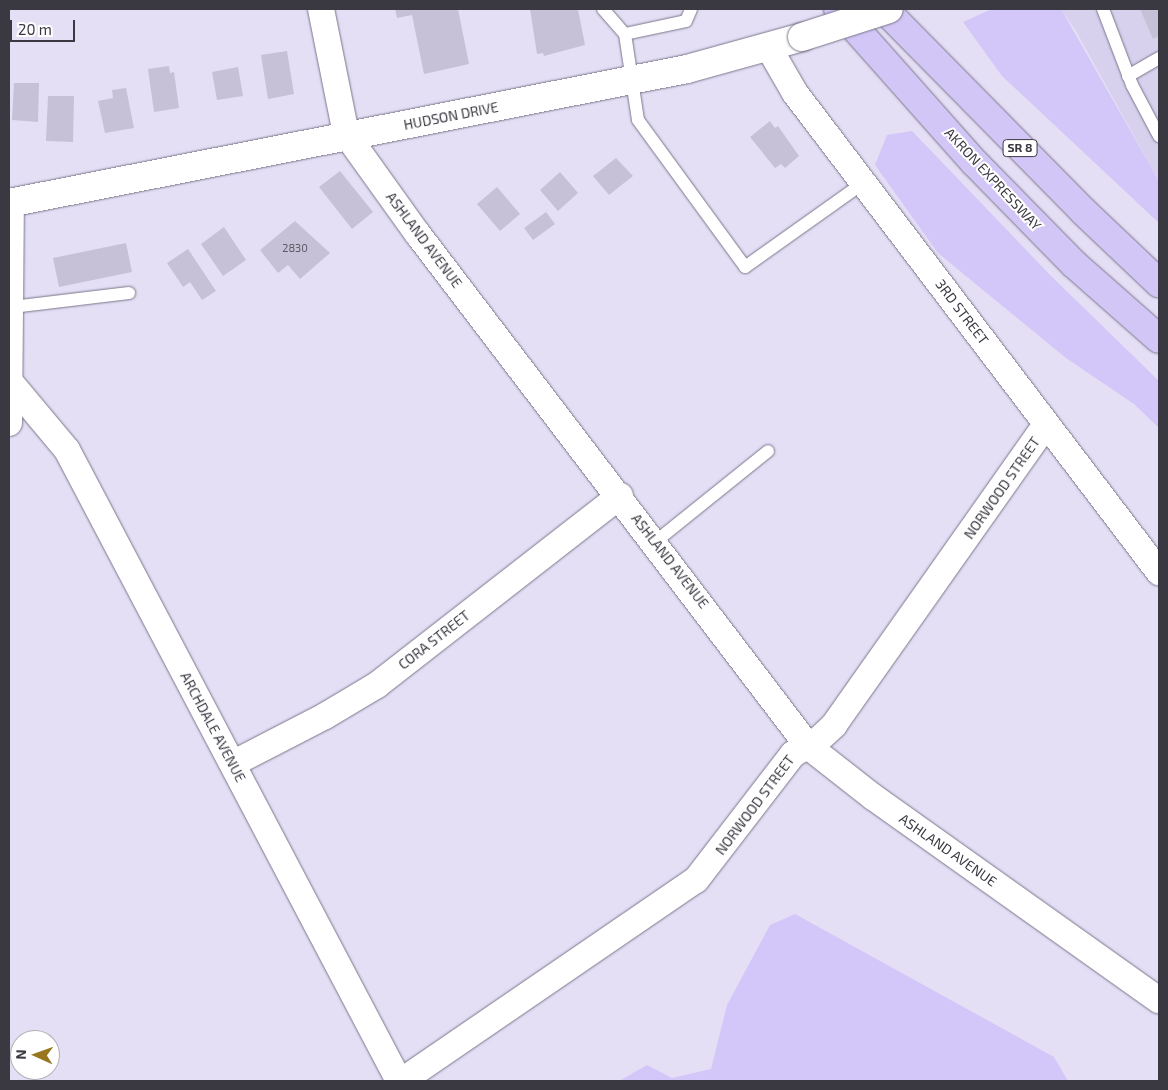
<!DOCTYPE html>
<html>
<head>
<meta charset="utf-8">
<style>
	body { margin:0 }
	#map { position:relative; width:1168px; height:1090px; overflow:hidden; background:#e4dff5; font-family:"Exo 2",sans-serif }
	div>[style] { position:absolute }
	.built>* { inset:0; background:#d7d1ee }
	.green>* { inset:0; background:#d3c6f8 }
	.building>* { inset:0; background:#c6c1d6 }
	.roads { filter:drop-shadow(0 0 1px #7b768a) drop-shadow(0 0 1px #7b768a) }
	.service>* { height:12px; margin:-6px; padding:0 6px; transform-origin:6px; border-radius:6px; background:#fff }
	.minor>* { height:26px; margin:-13px; padding:0 13px; transform-origin:13px; border-radius:13px; background:#fff }
	.tertiary>* { height:28px; margin:-14px; padding:0 14px; transform-origin:14px; border-radius:14px; background:#fff }
	.motorway>* { height:28px; margin:-14px; padding:0 14px; transform-origin:14px; border-radius:14px; background:#d2c6f7 }
	.bridges { filter:drop-shadow(0 0 1px #7b768a) drop-shadow(0 0 1px #7b768a) }
	.tertiary-bridge>* { height:28px; margin:-14px; padding:0 14px; transform-origin:14px; border-radius:14px; background:#fff }
	span { translate:-50% -50%; white-space:nowrap; text-align:center; line-height:1.15; -webkit-text-stroke:4px #fff; paint-order:stroke }
	.number-label { font-size:11px; color:#5d5a66 }
	.number-label span { -webkit-text-stroke-width:0 }
	.shield-label span { padding:1px 4px; background:#fff; border:1px solid; border-radius:4px; -webkit-text-stroke-width:0 }
	.shield-label { font-size:12px; color:#3a3841; font-weight:700 }
	.street-label { font-size:14px; color:#3a3841 }
	.frame { position:absolute; inset:0; border:10px solid #3a3841; pointer-events:none }
	.north { position:absolute; left:10px; top:1030px; width:50px; height:50px; box-sizing:border-box; background:#fff; border:1px solid #b0afb3; border-radius:50%; rotate:272deg; font-size:14px; font-weight:700; line-height:20px; text-align:center; color:#3a3841 }
	.north::after { content:''; display:block; margin:auto; width:18px; height:22px; background:#987620; clip-path:polygon(50% 0,100% 100%,50% 72%,0 100%) }
	.scale { position:absolute; left:10px; top:20px; width:65px; height:22px; box-sizing:border-box; border:2px solid #3a3841; border-top:0; padding-left:6px; font-size:15px; line-height:18px; white-space:nowrap; color:#3a3841; -webkit-text-stroke:4px #fff; paint-order:stroke }
</style>
</head>
<body>
<div id="map">
	<div class="built">
		<div style="clip-path:polygon(1061px 9px,1159px 9px,1159px 181px,1076px 31px)"></div>
	</div>
	<div class="green">
		<div style="clip-path:polygon(992px 9px,1061px 9px,1159px 181px,1159px 223px,1002px 76px,963px 22px)"></div>
		<div style="clip-path:polygon(912px 131px,1050px 275px,1159px 381px,1159px 428px,1134px 404px,1066px 358px,938px 253px,875px 165px,887px 135px)"></div>
		<div style="clip-path:polygon(795px 914px,1054px 1057px,1068px 1081px,619px 1081px,647px 1065px,672px 1078px,711px 1069px,727px 1005px,770px 925px)"></div>
	</div>
	<div class="building">
		<div style="clip-path:polygon(395px 9px,458px 9px,469px 64px,424px 74px,412px 15px,397px 18px)"></div>
		<div style="clip-path:polygon(530px 9px,578px 9px,585px 45px,544px 56px,543px 53px,537px 54px)"></div>
		<div style="clip-path:polygon(1140px 9px,1159px 9px,1159px 36px,1153px 39px)"></div>
		<div style="clip-path:polygon(287px 51px,294px 94px,268px 99px,261px 55px)"></div>
		<div style="clip-path:polygon(169px 66px,170px 73px,174px 72px,179px 108px,154px 112px,148px 69px)"></div>
		<div style="clip-path:polygon(238px 67px,243px 96px,217px 100px,212px 72px)"></div>
		<div style="clip-path:polygon(14px 83px,39px 83px,38px 122px,12px 120px)"></div>
		<div style="clip-path:polygon(126px 88px,134px 128px,105px 133px,98px 101px,113px 98px,112px 90px)"></div>
		<div style="clip-path:polygon(48px 96px,74px 96px,73px 142px,46px 141px)"></div>
		<div style="clip-path:polygon(770px 121px,775px 128px,778px 126px,799px 156px,785px 168px,781px 164px,775px 168px,750px 137px)"></div>
		<div style="clip-path:polygon(616px 158px,633px 176px,609px 195px,593px 176px)"></div>
		<div style="clip-path:polygon(340px 171px,373px 212px,352px 229px,319px 187px)"></div>
		<div style="clip-path:polygon(560px 172px,578px 193px,558px 211px,540px 190px)"></div>
		<div style="clip-path:polygon(497px 187px,520px 214px,500px 231px,477px 204px)"></div>
		<div style="clip-path:polygon(546px 212px,555px 224px,533px 240px,524px 228px)"></div>
		<div style="clip-path:polygon(295px 221px,330px 253px,300px 279px,288px 265px,278px 273px,260px 250px)"></div>
		<div style="clip-path:polygon(224px 227px,246px 260px,223px 276px,201px 244px)"></div>
		<div style="clip-path:polygon(126px 243px,132px 272px,59px 287px,53px 258px)"></div>
		<div style="clip-path:polygon(188px 249px,216px 291px,202px 300px,190px 282px,183px 287px,167px 263px)"></div>
	</div>
	<div class="roads">
		<div class="service">
			<div style="left:603px;top:9px;width:33px;rotate:49deg"></div>
			<div style="left:625px;top:34px;width:87px;rotate:81.4deg"></div>
			<div style="left:638px;top:120px;width:182px;rotate:53.9deg"></div>
			<div style="left:745px;top:267px;width:145px;rotate:-35.4deg"></div>
			<div style="left:1103px;top:9px;width:81px;rotate:69.1deg"></div>
			<div style="left:1132px;top:85px;width:58px;rotate:62.1deg"></div>
			<div style="left:625px;top:34px;width:62px;rotate:-12deg"></div>
			<div style="left:686px;top:21px;width:13px;rotate:-67deg"></div>
			<div style="left:1128px;top:76px;width:36px;rotate:-30deg"></div>
			<div style="left:12px;top:307px;width:118px;rotate:-6.8deg"></div>
			<div style="left:655px;top:542px;width:145px;rotate:-38.8deg"></div>
		</div>
		<div class="minor">
			<div style="left:321px;top:9px;width:127px;rotate:78.7deg"></div>
			<div style="left:346px;top:134px;width:122px;rotate:54.4deg"></div>
			<div style="left:417px;top:233px;width:645px;rotate:52.69deg"></div>
			<div style="left:808px;top:746px;width:83px;rotate:38.1deg"></div>
			<div style="left:873px;top:797px;width:351px;rotate:35.4deg"></div>
			<div style="left:769px;top:48px;width:52px;rotate:60deg"></div>
			<div style="left:795px;top:93px;width:602px;rotate:52.77deg"></div>
			<div style="left:11px;top:383px;width:87px;rotate:50.1deg"></div>
			<div style="left:67px;top:450px;width:713px;rotate:62.25deg"></div>
			<div style="left:9px;top:423px;width:220px;rotate:-89.5deg"></div>
			<div style="left:234px;top:763px;width:102px;rotate:-27.3deg"></div>
			<div style="left:325px;top:716px;width:61px;rotate:-30.8deg"></div>
			<div style="left:377px;top:685px;width:308px;rotate:-37.9deg"></div>
			<div style="left:402px;top:1081px;width:356px;rotate:-34.4deg"></div>
			<div style="left:696px;top:880px;width:159px;rotate:-52.4deg"></div>
			<div style="left:793px;top:754px;width:26px;rotate:-28deg"></div>
			<div style="left:816px;top:742px;width:25px;rotate:-43deg"></div>
			<div style="left:834px;top:725px;width:367px;rotate:-54.8deg"></div>
		</div>
		<div class="tertiary">
			<div style="left:9px;top:203px;width:691px;rotate:-11.18deg"></div>
			<div style="left:687px;top:69px;width:119px;rotate:-15.5deg"></div>
		</div>
		<div class="motorway">
			<div style="left:838px;top:9px;width:205px;rotate:48.4deg"></div>
			<div style="left:974px;top:162px;width:143px;rotate:45.6deg"></div>
			<div style="left:1074px;top:264px;width:113px;rotate:41.4deg"></div>
			<div style="left:884px;top:9px;width:284px;rotate:45.4deg"></div>
			<div style="left:1083px;top:211px;width:105px;rotate:43.5deg"></div>
		</div>
	</div>
	<div class="bridges">
		<div class="tertiary-bridge">
			<div style="left:802px;top:37px;width:91px;rotate:-17.8deg"></div>
		</div>
	</div>
	<div class="number-label">
		<span style="left:295px;top:248px">2830</span>
	</div>
	<div class="shield-label">
		<span style="left:1020px;top:148px">SR 8</span>
	</div>
	<div class="street-label">
		<span style="left:451px;top:116px;rotate:-11deg">HUDSON DRIVE</span>
		<span style="left:993px;top:179px;rotate:47deg">AKRON EXPRESSWAY</span>
		<span style="left:424px;top:240px;rotate:53deg">ASHLAND AVENUE</span>
		<span style="left:962px;top:312px;rotate:53deg">3RD STREET</span>
		<span style="left:1002px;top:488px;rotate:-55deg">NORWOOD STREET</span>
		<span style="left:670px;top:561px;rotate:52deg">ASHLAND AVENUE</span>
		<span style="left:434px;top:640px;rotate:-38deg">CORA STREET</span>
		<span style="left:213px;top:727px;rotate:62deg">ARCHDALE AVENUE</span>
		<span style="left:755px;top:805px;rotate:-53deg">NORWOOD STREET</span>
		<span style="left:948px;top:850px;rotate:35deg">ASHLAND AVENUE</span>
	</div>
	<div class="frame"></div>
	<div class="north">N</div>
	<div class="scale">20 m</div>
</div>
</body>
</html>
